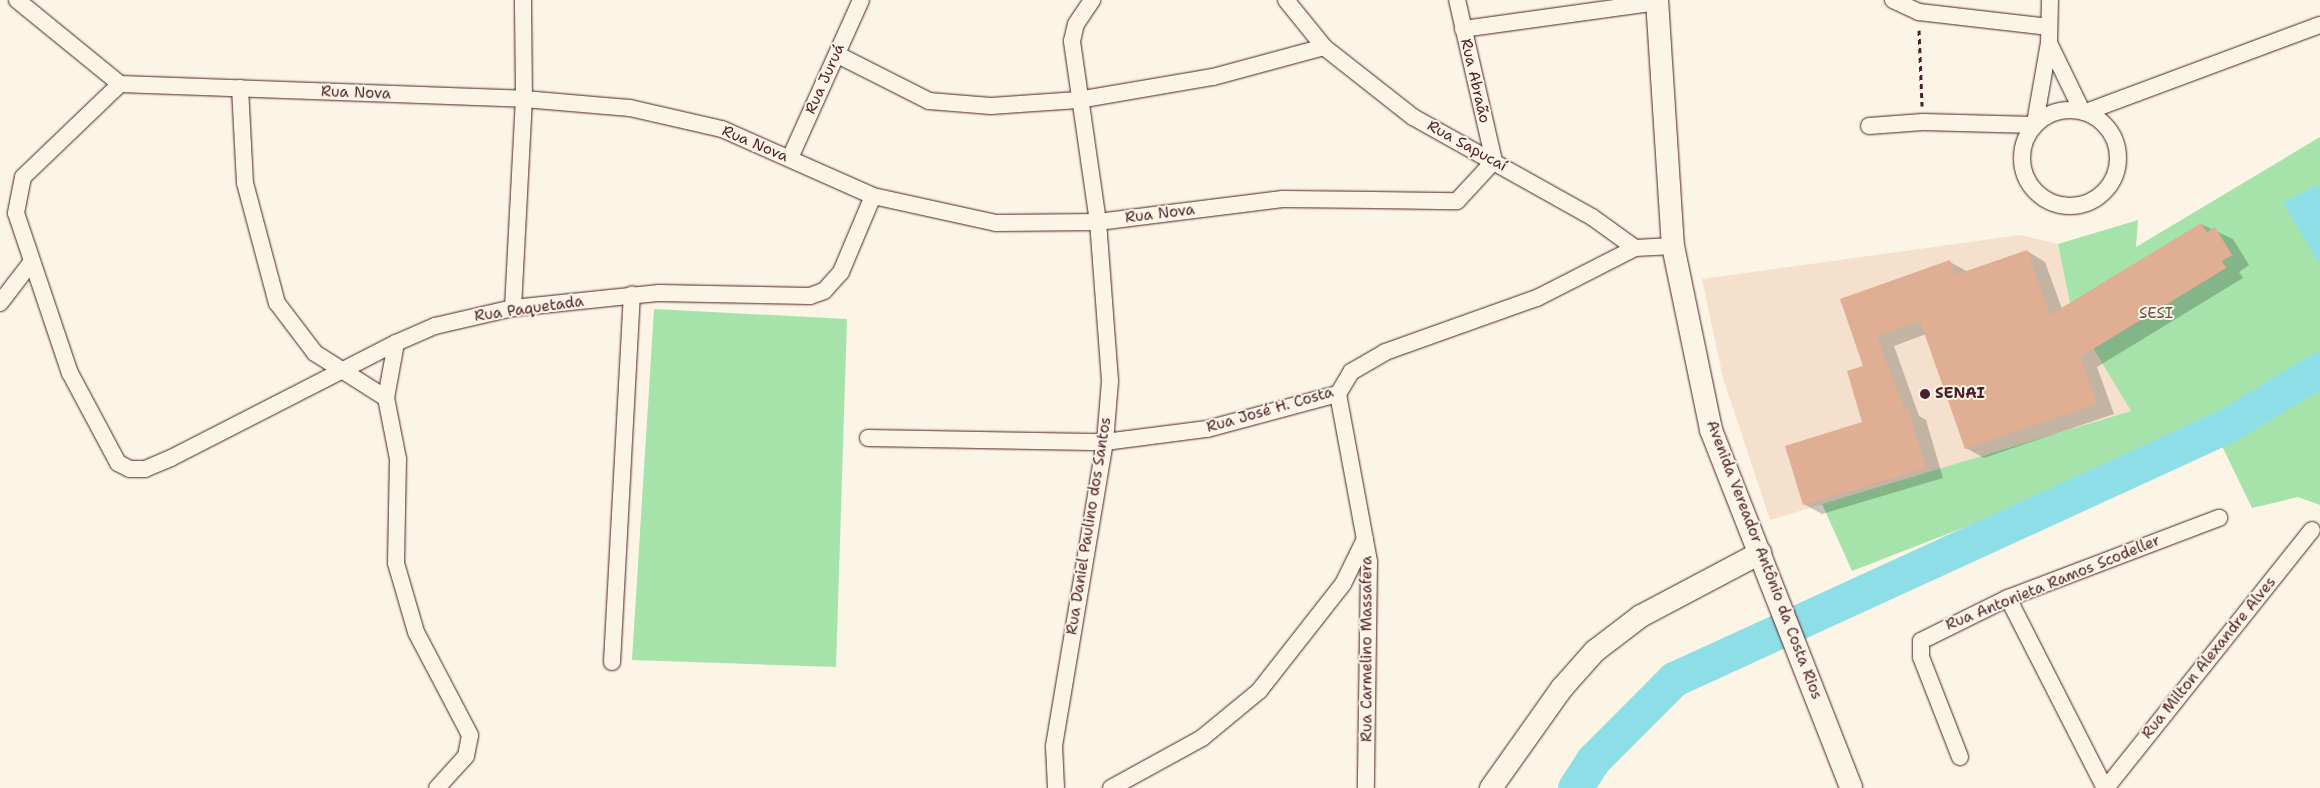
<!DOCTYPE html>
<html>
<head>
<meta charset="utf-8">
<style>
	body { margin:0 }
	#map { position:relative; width:2320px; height:788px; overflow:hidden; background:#fcf5e5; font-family:"Shantell Sans",sans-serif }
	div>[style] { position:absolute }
	.built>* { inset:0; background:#f4e0cc }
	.green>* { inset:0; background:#a6e3aa }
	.water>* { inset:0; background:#8ddee7 }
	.shadow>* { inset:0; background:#0003 }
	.river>* { height:35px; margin:-17.5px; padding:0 17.5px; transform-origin:17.5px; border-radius:17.5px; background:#8ddee7 }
	.building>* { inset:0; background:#e0ae92 }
	.path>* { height:3px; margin-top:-1.5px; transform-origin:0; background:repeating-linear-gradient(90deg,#4a1f2b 0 5px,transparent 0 9px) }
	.roads { filter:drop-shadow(0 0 1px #4a1f2b) drop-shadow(0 0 1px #4a1f2b) }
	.street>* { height:16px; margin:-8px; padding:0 8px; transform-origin:8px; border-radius:8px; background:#fcf5e5 }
	.street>.ring { margin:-8px; padding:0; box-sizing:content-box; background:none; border:16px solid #fcf5e5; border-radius:50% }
	.secondary>* { height:22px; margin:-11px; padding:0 11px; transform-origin:11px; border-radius:11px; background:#fcf5e5 }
	.dots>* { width:14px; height:14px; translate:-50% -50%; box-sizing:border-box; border:2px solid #fcf5e5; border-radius:50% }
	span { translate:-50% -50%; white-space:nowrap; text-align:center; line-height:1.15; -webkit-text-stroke:4px #fcf5e5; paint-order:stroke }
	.street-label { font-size:15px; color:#4a1f2b }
	.park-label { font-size:15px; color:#61504b }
	.poi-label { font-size:15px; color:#4a1f2b; font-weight:700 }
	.left { translate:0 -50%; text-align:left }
</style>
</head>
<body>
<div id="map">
	<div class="built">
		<div style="clip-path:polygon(2020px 235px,2058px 244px,2072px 313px,2131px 411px,1770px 520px,1723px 378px,1702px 279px)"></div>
	</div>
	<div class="green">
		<div style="clip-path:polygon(2320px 137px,2320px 355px,2240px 403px,2058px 491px,1852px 571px,1822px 504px,2131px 411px,2072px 313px,2058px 244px,2138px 220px,2136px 247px)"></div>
		<div style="clip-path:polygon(654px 309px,847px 319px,836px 667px,632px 660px)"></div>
		<div style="clip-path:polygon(2320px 388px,2320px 505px,2298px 497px,2252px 508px,2222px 446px)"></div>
	</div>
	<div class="water">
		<div style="clip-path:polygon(2316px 185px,2320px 192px,2320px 264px,2283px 203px)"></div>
	</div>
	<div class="shadow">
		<div style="clip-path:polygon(2201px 224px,2233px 239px,2249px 265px,2239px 272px,2243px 278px,2097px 367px,2114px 414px,1984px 458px,1966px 448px,1926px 334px,1894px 346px,1919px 416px,1926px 420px,1943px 478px,1822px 514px,1804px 504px,1864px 423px,1865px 366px,1841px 299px,1950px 262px,1968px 272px,2027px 251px,2045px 262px,2062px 309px)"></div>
	</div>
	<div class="river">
		<div style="left:1575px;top:788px;width:33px;rotate:-57deg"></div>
		<div style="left:1593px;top:760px;width:115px;rotate:-45deg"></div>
		<div style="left:1674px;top:679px;width:607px;rotate:-24.62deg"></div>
		<div style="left:2226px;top:426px;width:110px;rotate:-31.2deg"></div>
	</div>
	<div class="building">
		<div style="clip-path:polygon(2201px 223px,2207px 232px,2215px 227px,2232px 255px,2222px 261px,2226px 268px,2080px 357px,2097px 404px,1965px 449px,1920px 321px,1877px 336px,1904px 409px,1908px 408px,1926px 468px,1803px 505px,1785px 446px,1862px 422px,1847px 371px,1863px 366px,1840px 299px,1950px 260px,1955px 275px,2027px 250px,2050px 315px)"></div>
	</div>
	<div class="path">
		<div style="left:1919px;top:30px;width:76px;rotate:87.7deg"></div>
	</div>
	<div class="roads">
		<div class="street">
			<div style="left:17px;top:0;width:133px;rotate:39.2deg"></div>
			<div style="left:120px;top:84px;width:404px;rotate:2.1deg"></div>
			<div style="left:524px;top:99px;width:106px;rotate:4.9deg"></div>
			<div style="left:630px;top:108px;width:94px;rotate:12.9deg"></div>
			<div style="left:722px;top:129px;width:165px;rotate:23.9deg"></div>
			<div style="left:873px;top:196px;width:126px;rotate:12.4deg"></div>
			<div style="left:996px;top:223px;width:102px;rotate:-0.6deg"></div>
			<div style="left:1098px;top:222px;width:186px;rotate:-7.1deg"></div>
			<div style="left:1283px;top:199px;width:174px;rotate:0.7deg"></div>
			<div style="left:1457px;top:201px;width:54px;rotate:-47.2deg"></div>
			<div style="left:1494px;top:161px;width:165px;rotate:-102.9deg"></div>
			<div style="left:1286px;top:0;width:60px;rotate:51deg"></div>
			<div style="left:1324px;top:47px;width:113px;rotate:38.2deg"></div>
			<div style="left:1413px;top:117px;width:205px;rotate:29.2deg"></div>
			<div style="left:1592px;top:217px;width:53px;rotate:35.8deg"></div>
			<div style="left:1635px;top:248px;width:38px;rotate:-3deg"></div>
			<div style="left:1893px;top:0;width:29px;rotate:25deg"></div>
			<div style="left:1919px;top:12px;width:131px;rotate:6.6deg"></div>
			<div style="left:1463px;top:29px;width:196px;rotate:-7.9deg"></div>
			<div style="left:2049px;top:43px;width:76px;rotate:64.1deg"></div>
			<div style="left:838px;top:55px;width:102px;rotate:26.8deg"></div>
			<div style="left:929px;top:101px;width:62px;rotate:4.6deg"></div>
			<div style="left:991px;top:106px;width:87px;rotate:-3.9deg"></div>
			<div style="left:1078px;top:100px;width:137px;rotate:-9.7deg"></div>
			<div style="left:1213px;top:77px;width:115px;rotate:-15.1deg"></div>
			<div style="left:120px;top:84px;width:134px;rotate:136.2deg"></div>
			<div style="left:23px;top:177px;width:37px;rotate:101deg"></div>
			<div style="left:16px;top:213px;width:169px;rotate:71.4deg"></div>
			<div style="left:70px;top:373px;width:102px;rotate:61.9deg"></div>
			<div style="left:118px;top:463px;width:13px;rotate:27deg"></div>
			<div style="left:130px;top:469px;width:15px"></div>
			<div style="left:145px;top:469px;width:28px;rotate:-23deg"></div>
			<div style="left:171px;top:458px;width:253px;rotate:-27.1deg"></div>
			<div style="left:240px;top:88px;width:95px;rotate:87deg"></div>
			<div style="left:245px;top:183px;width:124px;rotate:75.1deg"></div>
			<div style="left:277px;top:303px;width:63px;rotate:52.8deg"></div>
			<div style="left:315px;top:353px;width:84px;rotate:32.4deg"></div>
			<div class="ring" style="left:2022px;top:110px;width:80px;height:80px"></div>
			<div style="left:2086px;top:112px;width:250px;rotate:-20.4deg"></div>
			<div style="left:2035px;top:123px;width:81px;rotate:-80.1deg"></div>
			<div style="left:2049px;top:43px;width:43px;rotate:-88.7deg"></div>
			<div style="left:1869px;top:126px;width:54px;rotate:-4.2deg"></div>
			<div style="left:1923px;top:122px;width:111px;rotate:1.5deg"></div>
			<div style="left:790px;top:158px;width:173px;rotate:-65.8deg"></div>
			<div style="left:0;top:303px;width:49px;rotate:-52.4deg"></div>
			<div style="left:513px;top:308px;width:209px;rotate:-87deg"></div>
			<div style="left:524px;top:99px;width:99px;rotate:-90.6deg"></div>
			<div style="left:1338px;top:394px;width:171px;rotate:79.5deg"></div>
			<div style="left:1369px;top:562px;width:226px;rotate:90.8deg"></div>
			<div style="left:868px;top:438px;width:237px;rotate:1deg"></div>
			<div style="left:1105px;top:442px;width:103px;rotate:-7.3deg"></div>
			<div style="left:1207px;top:429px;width:136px;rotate:-15deg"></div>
			<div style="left:1338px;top:394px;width:26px;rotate:-59deg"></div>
			<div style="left:1351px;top:372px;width:39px;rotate:-30deg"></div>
			<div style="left:1385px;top:352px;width:161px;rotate:-19.6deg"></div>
			<div style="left:1537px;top:298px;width:110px;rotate:-27deg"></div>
			<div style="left:2008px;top:598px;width:213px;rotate:63deg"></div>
			<div style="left:612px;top:662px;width:368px;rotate:-86.9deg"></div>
			<div style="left:1960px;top:757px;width:107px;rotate:-111.3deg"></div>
			<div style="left:1921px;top:657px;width:16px;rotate:-90deg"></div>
			<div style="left:1921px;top:641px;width:97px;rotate:-26.3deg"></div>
			<div style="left:2008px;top:598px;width:226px;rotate:-20.8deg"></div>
			<div style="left:437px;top:788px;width:43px;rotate:-47.8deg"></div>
			<div style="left:466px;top:756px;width:21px;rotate:-79deg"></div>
			<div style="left:470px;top:735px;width:116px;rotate:-117.7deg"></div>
			<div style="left:416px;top:632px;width:72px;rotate:-106.2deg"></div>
			<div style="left:396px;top:563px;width:104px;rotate:-88.9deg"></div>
			<div style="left:398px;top:459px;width:62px;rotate:-101.1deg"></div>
			<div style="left:386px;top:398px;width:56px;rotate:-79.7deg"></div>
			<div style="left:396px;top:343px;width:43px;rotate:-23.6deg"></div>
			<div style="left:435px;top:326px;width:80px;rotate:-13deg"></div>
			<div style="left:513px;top:308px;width:147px;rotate:-5.9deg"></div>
			<div style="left:659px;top:293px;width:151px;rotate:1.1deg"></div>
			<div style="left:810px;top:296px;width:15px;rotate:-20deg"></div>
			<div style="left:824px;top:291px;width:25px;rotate:-48deg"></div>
			<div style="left:841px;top:272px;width:82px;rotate:-67.2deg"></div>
			<div style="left:1056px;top:788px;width:42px;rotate:-92.7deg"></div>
			<div style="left:1054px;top:746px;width:308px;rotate:-80.5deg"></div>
			<div style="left:1105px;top:442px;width:61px;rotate:-85.3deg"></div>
			<div style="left:1110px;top:381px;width:159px;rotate:-94.3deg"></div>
			<div style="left:1098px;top:222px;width:183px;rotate:-98.2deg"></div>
			<div style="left:1072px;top:41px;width:17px;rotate:-77deg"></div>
			<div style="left:1076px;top:24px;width:29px;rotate:-56deg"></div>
			<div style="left:1111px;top:788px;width:104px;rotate:-28.8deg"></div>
			<div style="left:1202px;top:738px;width:74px;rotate:-39.5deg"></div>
			<div style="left:1259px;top:691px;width:136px;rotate:-51.9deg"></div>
			<div style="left:1343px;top:584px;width:50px;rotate:-63.9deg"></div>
			<div style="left:2106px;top:788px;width:330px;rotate:-51.4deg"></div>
		</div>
		<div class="secondary">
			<div style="left:1657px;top:0;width:247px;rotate:86.3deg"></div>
			<div style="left:1673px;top:246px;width:188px;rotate:78.3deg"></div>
			<div style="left:1711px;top:430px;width:384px;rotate:68.6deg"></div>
			<div style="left:1491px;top:788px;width:123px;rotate:-54.6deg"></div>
			<div style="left:1562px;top:688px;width:50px;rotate:-48.3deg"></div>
			<div style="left:1595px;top:651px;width:58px;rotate:-37.3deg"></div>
			<div style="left:1641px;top:616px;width:135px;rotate:-27.9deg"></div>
		</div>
	</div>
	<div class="dots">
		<div style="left:1925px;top:394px;background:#4a1f2b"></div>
	</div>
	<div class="street-label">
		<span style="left:825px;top:79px;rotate:-66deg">Rua Juruá</span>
		<span style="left:1475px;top:81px;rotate:77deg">Rua Abraão</span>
		<span style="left:356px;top:93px;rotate:2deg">Rua Nova</span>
		<span style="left:755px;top:144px;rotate:23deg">Rua Nova</span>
		<span style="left:1467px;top:146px;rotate:29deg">Rua Sapucaí</span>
		<span style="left:1160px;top:214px;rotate:-7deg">Rua Nova</span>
		<span style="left:529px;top:309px;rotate:-8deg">Rua Paquetada</span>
		<span style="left:1270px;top:410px;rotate:-16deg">Rua José H. Costa</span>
		<span style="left:1089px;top:526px;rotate:-81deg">Rua Daniel Paulino dos Santos</span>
		<span style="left:1764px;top:560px;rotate:69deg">Avenida Vereador Antônio da Costa Rios</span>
		<span style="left:2053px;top:583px;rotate:-22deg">Rua Antonieta Ramos Scodeller</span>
		<span style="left:1367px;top:649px;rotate:-90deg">Rua Carmelino Massafera</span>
		<span style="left:2209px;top:658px;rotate:-51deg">Rua Milton Alexandre Alves</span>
	</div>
	<div class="park-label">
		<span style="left:2156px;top:314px">SESI</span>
	</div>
	<div class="poi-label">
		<span class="left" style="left:1935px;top:394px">SENAI</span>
	</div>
</div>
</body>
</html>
